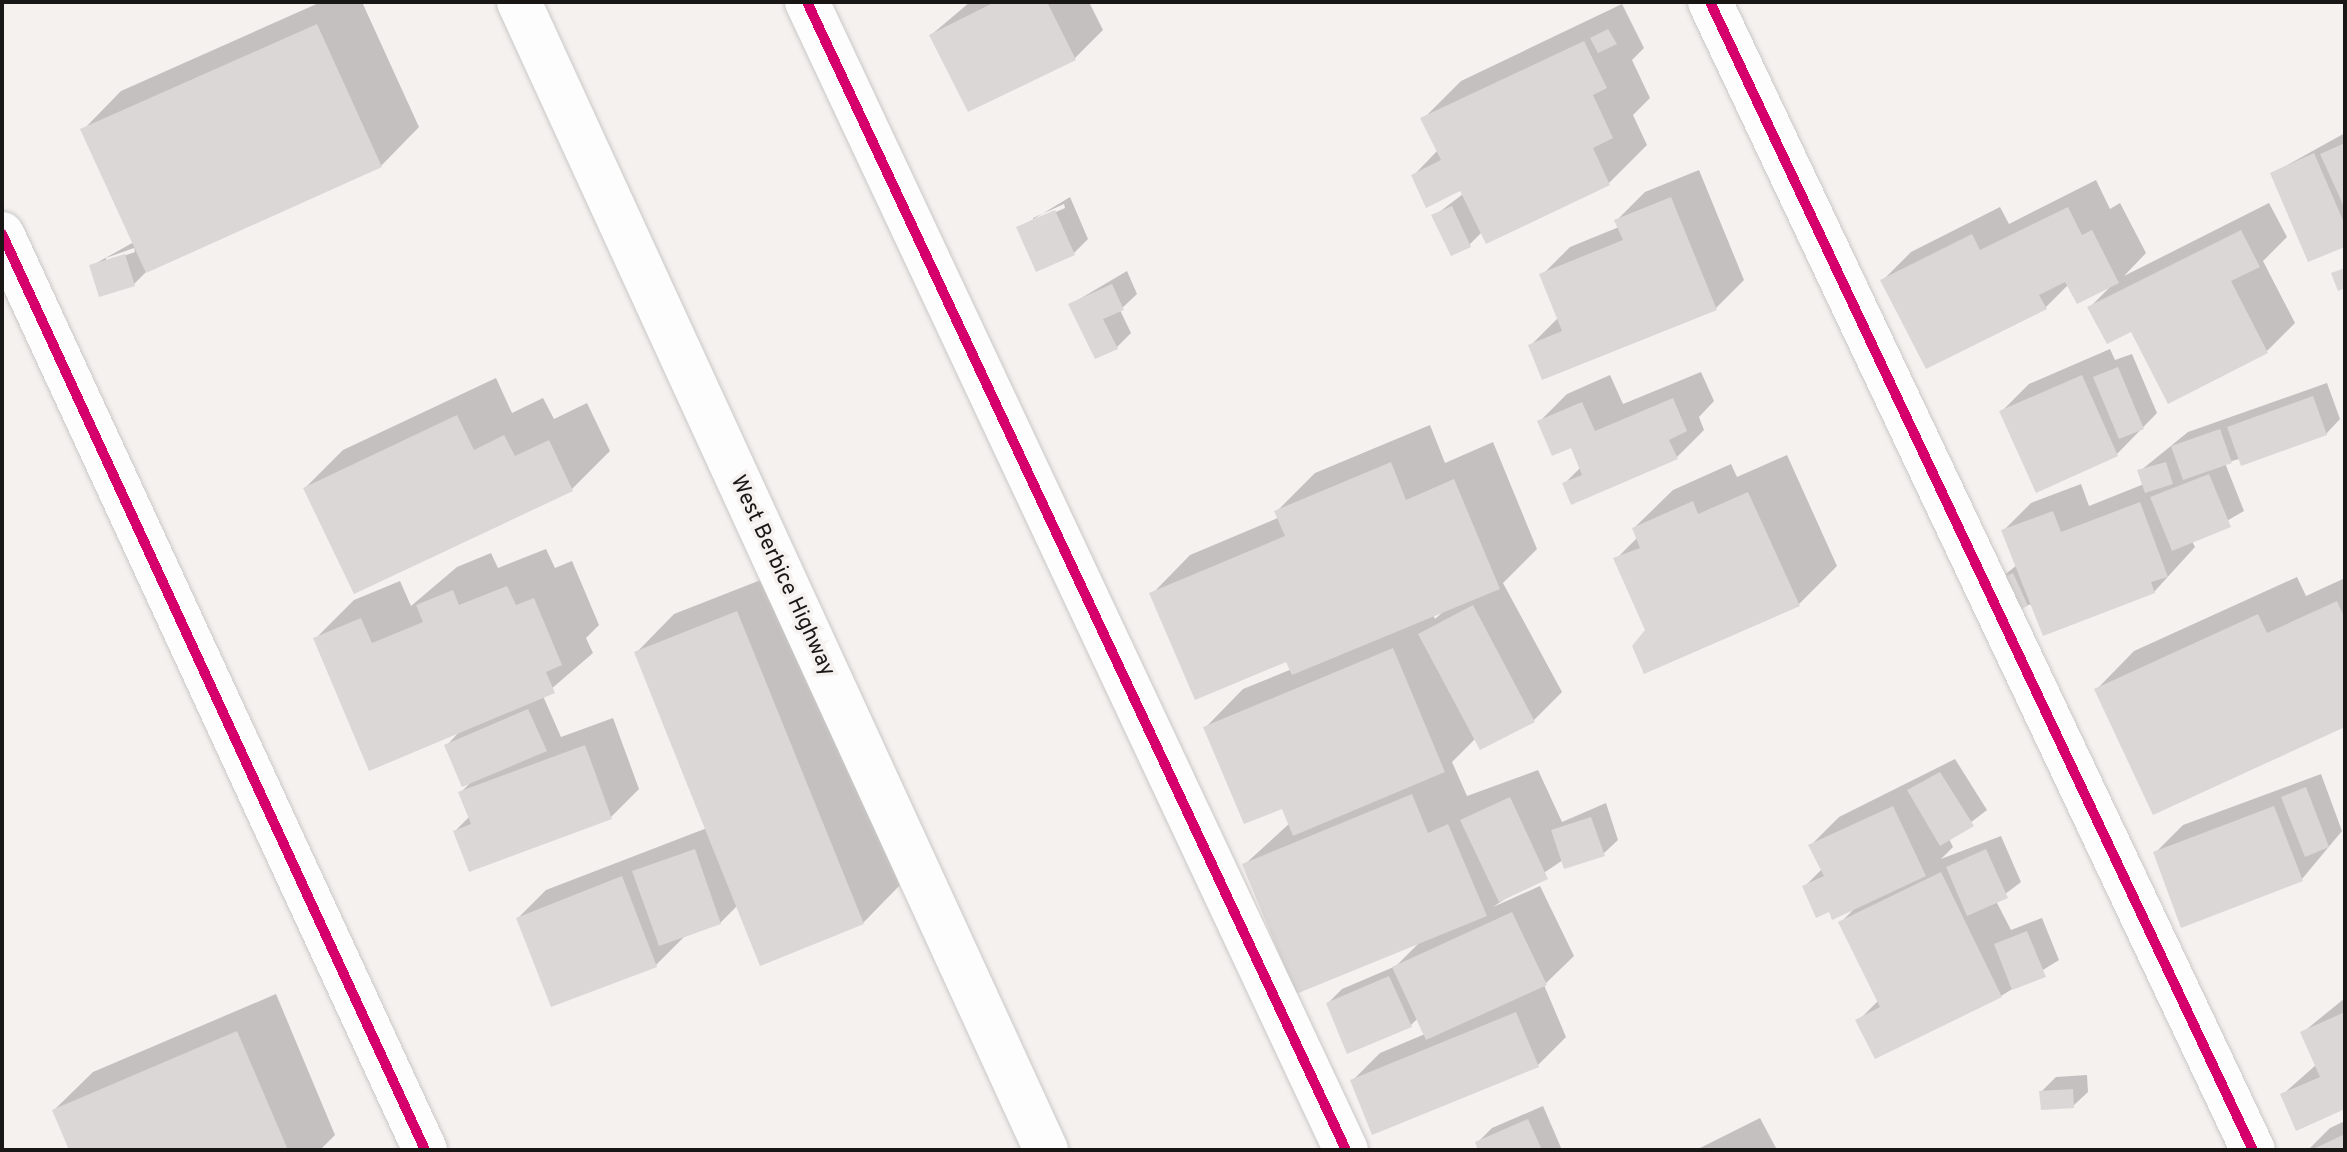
<!DOCTYPE html>
<html>
<head>
<meta charset="utf-8">
<style>
	body { margin:0 }
	#map { position:relative; width:2347px; height:1152px; overflow:hidden; background:#f4f1ef; font-family:Overpass,sans-serif }
	div>[style] { position:absolute }
	.shadow>* { inset:0; background:#0003 }
	.building>* { inset:0; background:#dad7d6 }
	.roads { filter:drop-shadow(0 0 2px #cac8c7) drop-shadow(0 0 2px #cac8c7) }
	.minor>* { height:44px; margin:-22px; padding:0 22px; transform-origin:22px; border-radius:22px; background:#fdfdfd }
	.major>* { height:44px; margin:-22px; padding:0 22px; transform-origin:22px; border-radius:22px; background:#fdfdfd }
	.cycleway>* { height:10px; margin:-5px; padding:0 5px; transform-origin:5px; border-radius:5px; background:#d6006c }
	span { translate:-50% -50%; white-space:nowrap; text-align:center; line-height:1.15; -webkit-text-stroke:7px #f5f1ee; paint-order:stroke }
	.street-label { font-size:22px; color:#191716 }
	.frame { position:absolute; inset:0; border:4px solid #191716; pointer-events:none }
</style>
</head>
<body>
<div id="map">
	<div class="shadow">
		<div style="clip-path:polygon(evenodd,321px 2px,362px 2px,419px 127px,381px 166px,148px 270px,134px 284px,91px 266px,134px 242px,83px 130px,121px 91px,321px 2px,134px 248px,135px 252px,106px 262px,106px 258px,134px 248px)"></div>
		<div style="clip-path:polygon(970px 2px,1089px 2px,1103px 30px,1075px 58px,931px 35px)"></div>
		<div style="clip-path:polygon(1622px 4px,1644px 48px,1632px 60px,1650px 98px,1633px 115px,1647px 145px,1609px 183px,1482px 232px,1469px 245px,1434px 216px,1463px 194px,1461px 189px,1413px 176px,1438px 150px,1423px 119px,1461px 81px)"></div>
		<div style="clip-path:polygon(2345px 133px,2345px 245px,2273px 173px)"></div>
		<div style="clip-path:polygon(1699px 170px,1744px 280px,1716px 308px,1531px 345px,1559px 317px,1542px 275px,1570px 247px,1619px 227px,1617px 220px,1645px 192px)"></div>
		<div style="clip-path:polygon(2096px 180px,2110px 209px,2120px 203px,2146px 253px,2124px 276px,2269px 203px,2287px 237px,2263px 261px,2295px 323px,2267px 351px,2090px 307px,2112px 285px,2069px 284px,2046px 307px,1883px 280px,1911px 252px,2000px 207px,2009px 224px)"></div>
		<div style="clip-path:polygon(evenodd,1070px 197px,1088px 239px,1074px 253px,1019px 228px,1070px 197px,1064px 204px,1065px 208px,1033px 222px,1033px 218px,1064px 204px)"></div>
		<div style="clip-path:polygon(1127px 271px,1137px 294px,1120px 310px,1131px 333px,1116px 348px,1071px 304px)"></div>
		<div style="clip-path:polygon(2110px 349px,2115px 360px,2132px 354px,2157px 413px,2117px 454px,2001px 412px,2029px 384px)"></div>
		<div style="clip-path:polygon(1701px 372px,1714px 401px,1699px 417px,1704px 430px,1676px 458px,1564px 484px,1581px 467px,1572px 446px,1539px 422px,1567px 394px,1610px 375px,1623px 404px)"></div>
		<div style="clip-path:polygon(496px 378px,512px 413px,543px 398px,554px 419px,587px 403px,610px 451px,572px 489px,305px 488px,343px 450px)"></div>
		<div style="clip-path:polygon(2327px 383px,2340px 419px,2326px 434px,2225px 463px,2244px 511px,2192px 541px,2195px 547px,2154px 592px,2027px 605px,1993px 584px,2017px 565px,2003px 531px,2031px 503px,2081px 484px,2089px 506px,2144px 484px,2140px 471px,2188px 432px)"></div>
		<div style="clip-path:polygon(evenodd,1430px 425px,1445px 463px,1493px 442px,1537px 549px,1503px 583px,1562px 692px,1534px 720px,1476px 738px,1452px 762px,1467px 796px,1538px 770px,1562px 822px,1606px 803px,1618px 840px,1603px 854px,1563px 860px,1493px 907px,1540px 886px,1574px 956px,1544px 985px,1566px 1037px,1538px 1065px,1352px 1081px,1380px 1053px,1425px 1034px,1418px 1018px,1411px 1025px,1328px 1003px,1342px 989px,1396px 966px,1421px 941px,1244px 865px,1290px 823px,1283px 806px,1205px 728px,1243px 689px,1292px 669px,1288px 659px,1152px 594px,1190px 555px,1280px 517px,1277px 511px,1315px 473px,1430px 425px,1445px 610px,1435px 619px,1433px 614px,1445px 610px)"></div>
		<div style="clip-path:polygon(1787px 455px,1837px 566px,1798px 605px,1647px 631px,1616px 559px,1638px 537px,1634px 528px,1673px 490px,1731px 464px,1737px 477px)"></div>
		<div style="clip-path:polygon(546px 549px,555px 568px,572px 561px,599px 625px,586px 638px,593px 653px,543px 696px,561px 737px,613px 718px,639px 789px,611px 817px,455px 831px,470px 816px,461px 792px,472px 781px,447px 745px,461px 730px,316px 638px,354px 600px,400px 581px,411px 606px,457px 567px,491px 553px,498px 568px)"></div>
		<div style="clip-path:polygon(776px 574px,901px 884px,863px 923px,738px 905px,720px 923px,684px 937px,656px 965px,518px 918px,546px 890px,707px 828px,636px 653px,674px 614px)"></div>
		<div style="clip-path:polygon(2297px 577px,2306px 596px,2345px 578px,2345px 724px,2096px 690px,2134px 651px)"></div>
		<div style="clip-path:polygon(1955px 759px,1987px 810px,1949px 839px,1953px 847px,1941px 859px,2001px 836px,2021px 882px,1996px 901px,2011px 930px,2042px 918px,2059px 960px,2001px 996px,1858px 1021px,1879px 1000px,1840px 923px,1855px 908px,1830px 910px,1804px 887px,1822px 869px,1811px 845px,1839px 817px)"></div>
		<div style="clip-path:polygon(2321px 774px,2342px 831px,2302px 879px,2155px 853px,2183px 825px)"></div>
		<div style="clip-path:polygon(276px 994px,335px 1135px,320px 1150px,71px 1150px,54px 1110px,93px 1072px)"></div>
		<div style="clip-path:polygon(2345px 998px,2345px 1107px,2282px 1095px,2317px 1064px,2302px 1033px)"></div>
		<div style="clip-path:polygon(2087px 1075px,2088px 1092px,2073px 1106px,2041px 1092px,2056px 1077px)"></div>
		<div style="clip-path:polygon(1543px 1106px,1562px 1150px,1480px 1150px,1477px 1143px,1492px 1128px)"></div>
		<div style="clip-path:polygon(1760px 1118px,1777px 1150px,1696px 1150px)"></div>
		<div style="clip-path:polygon(2345px 1121px,2345px 1150px,2308px 1150px,2330px 1128px)"></div>
	</div>
	<div class="building">
		<div style="clip-path:polygon(995px 2px,1047px 2px,1076px 60px,968px 112px,929px 35px)"></div>
		<div style="clip-path:polygon(317px 24px,382px 167px,146px 273px,80px 129px)"></div>
		<div style="clip-path:polygon(1608px 29px,1617px 44px,1598px 53px,1590px 38px)"></div>
		<div style="clip-path:polygon(1584px 41px,1607px 88px,1593px 95px,1613px 138px,1593px 148px,1610px 185px,1486px 244px,1460px 191px,1426px 208px,1411px 175px,1441px 160px,1420px 118px)"></div>
		<div style="clip-path:polygon(2345px 143px,2345px 209px,2320px 154px)"></div>
		<div style="clip-path:polygon(2314px 153px,2345px 225px,2345px 247px,2308px 262px,2270px 173px)"></div>
		<div style="clip-path:polygon(1671px 197px,1717px 310px,1542px 380px,1528px 345px,1562px 331px,1539px 274px,1623px 240px,1614px 220px)"></div>
		<div style="clip-path:polygon(1452px 206px,1471px 247px,1451px 256px,1431px 215px)"></div>
		<div style="clip-path:polygon(2068px 207px,2082px 235px,2092px 230px,2119px 283px,2077px 304px,2065px 282px,2039px 295px,2047px 309px,1926px 369px,1880px 280px,1972px 234px,1980px 250px)"></div>
		<div style="clip-path:polygon(1055px 210px,1075px 255px,1036px 272px,1016px 227px)"></div>
		<div style="clip-path:polygon(2241px 230px,2260px 267px,2231px 281px,2268px 353px,2168px 404px,2131px 332px,2107px 344px,2087px 307px)"></div>
		<div style="clip-path:polygon(125px 254px,135px 286px,99px 297px,89px 265px)"></div>
		<div style="clip-path:polygon(2345px 268px,2345px 288px,2338px 291px,2331px 273px)"></div>
		<div style="clip-path:polygon(1112px 284px,1124px 310px,1103px 319px,1118px 349px,1095px 359px,1068px 304px)"></div>
		<div style="clip-path:polygon(2118px 367px,2144px 429px,2119px 439px,2093px 377px)"></div>
		<div style="clip-path:polygon(2082px 375px,2118px 456px,2036px 493px,1999px 411px)"></div>
		<div style="clip-path:polygon(2313px 396px,2327px 435px,2241px 466px,2227px 427px)"></div>
		<div style="clip-path:polygon(1673px 398px,1687px 431px,1669px 440px,1678px 459px,1571px 505px,1562px 483px,1582px 475px,1571px 448px,1552px 456px,1537px 421px,1582px 402px,1595px 431px)"></div>
		<div style="clip-path:polygon(457px 415px,474px 450px,504px 435px,515px 456px,549px 440px,573px 491px,354px 594px,303px 488px)"></div>
		<div style="clip-path:polygon(2220px 429px,2232px 463px,2183px 480px,2171px 446px)"></div>
		<div style="clip-path:polygon(1391px 462px,1406px 500px,1454px 479px,1500px 589px,1292px 675px,1286px 662px,1195px 700px,1149px 593px,1285px 536px,1274px 511px)"></div>
		<div style="clip-path:polygon(2166px 462px,2173px 484px,2145px 493px,2137px 470px)"></div>
		<div style="clip-path:polygon(2209px 474px,2231px 527px,2172px 551px,2150px 497px)"></div>
		<div style="clip-path:polygon(1748px 492px,1800px 606px,1644px 674px,1632px 646px,1645px 630px,1613px 558px,1640px 548px,1632px 528px,1693px 501px,1698px 514px)"></div>
		<div style="clip-path:polygon(2140px 502px,2168px 577px,2151px 582px,2155px 593px,2043px 636px,2001px 530px,2053px 511px,2061px 532px)"></div>
		<div style="clip-path:polygon(2013px 573px,2028px 606px,2004px 616px,1990px 584px)"></div>
		<div style="clip-path:polygon(507px 586px,516px 605px,534px 598px,562px 665px,546px 672px,555px 693px,369px 771px,313px 638px,361px 618px,372px 643px,423px 622px,416px 605px,453px 590px,459px 605px)"></div>
		<div style="clip-path:polygon(2337px 601px,2345px 619px,2345px 727px,2153px 815px,2094px 689px,2258px 614px,2267px 633px)"></div>
		<div style="clip-path:polygon(1473px 605px,1535px 722px,1480px 750px,1418px 634px)"></div>
		<div style="clip-path:polygon(737px 611px,864px 924px,760px 966px,634px 652px)"></div>
		<div style="clip-path:polygon(1393px 648px,1445px 772px,1293px 836px,1282px 809px,1244px 824px,1203px 727px)"></div>
		<div style="clip-path:polygon(528px 709px,547px 751px,462px 787px,444px 745px)"></div>
		<div style="clip-path:polygon(585px 745px,612px 819px,469px 872px,453px 831px,471px 824px,458px 792px)"></div>
		<div style="clip-path:polygon(1940px 772px,1974px 826px,1940px 846px,1907px 790px)"></div>
		<div style="clip-path:polygon(2306px 787px,2329px 847px,2305px 857px,2281px 797px)"></div>
		<div style="clip-path:polygon(1412px 794px,1428px 833px,1448px 824px,1487px 916px,1296px 994px,1242px 864px)"></div>
		<div style="clip-path:polygon(1510px 797px,1548px 879px,1499px 902px,1460px 820px)"></div>
		<div style="clip-path:polygon(1893px 806px,1926px 876px,1832px 920px,1829px 912px,1816px 918px,1802px 886px,1824px 876px,1808px 845px)"></div>
		<div style="clip-path:polygon(2274px 806px,2303px 881px,2181px 928px,2153px 852px)"></div>
		<div style="clip-path:polygon(1591px 817px,1605px 856px,1564px 869px,1551px 830px)"></div>
		<div style="clip-path:polygon(695px 849px,721px 924px,659px 946px,632px 871px)"></div>
		<div style="clip-path:polygon(1986px 849px,2008px 898px,1967px 916px,1946px 867px)"></div>
		<div style="clip-path:polygon(1941px 872px,2002px 997px,1875px 1059px,1855px 1020px,1880px 1007px,1838px 922px)"></div>
		<div style="clip-path:polygon(622px 876px,657px 967px,551px 1007px,516px 918px)"></div>
		<div style="clip-path:polygon(1512px 912px,1547px 985px,1426px 1040px,1392px 967px)"></div>
		<div style="clip-path:polygon(2027px 931px,2046px 977px,2012px 990px,1994px 944px)"></div>
		<div style="clip-path:polygon(1389px 976px,1412px 1027px,1347px 1054px,1326px 1003px)"></div>
		<div style="clip-path:polygon(1516px 1012px,1539px 1067px,1372px 1135px,1350px 1080px)"></div>
		<div style="clip-path:polygon(2345px 1012px,2345px 1109px,2296px 1131px,2280px 1094px,2320px 1077px,2300px 1032px)"></div>
		<div style="clip-path:polygon(237px 1031px,288px 1150px,69px 1150px,52px 1110px)"></div>
		<div style="clip-path:polygon(2073px 1089px,2074px 1108px,2041px 1110px,2039px 1091px)"></div>
		<div style="clip-path:polygon(1528px 1119px,1542px 1150px,1478px 1150px,1475px 1142px)"></div>
		<div style="clip-path:polygon(2345px 1134px,2345px 1150px,2311px 1150px)"></div>
	</div>
	<div class="roads">
		<div class="minor">
			<div style="left:807px;top:2px;width:1268px;rotate:64.85deg"></div>
			<div style="left:1710px;top:2px;width:1270px;rotate:64.69deg"></div>
			<div style="left:2px;top:234px;width:1009px;rotate:65.21deg"></div>
		</div>
		<div class="major">
			<div style="left:519px;top:2px;width:1263px;rotate:65.34deg"></div>
		</div>
	</div>
	<div class="cycleway">
		<div style="left:807px;top:2px;width:1268px;rotate:64.85deg"></div>
		<div style="left:1710px;top:2px;width:1270px;rotate:64.69deg"></div>
		<div style="left:2px;top:234px;width:1009px;rotate:65.21deg"></div>
	</div>
	<div class="street-label">
		<span style="left:782px;top:576px;rotate:65deg">West Berbice Highway</span>
	</div>
	<div class="frame"></div>
</div>
</body>
</html>
